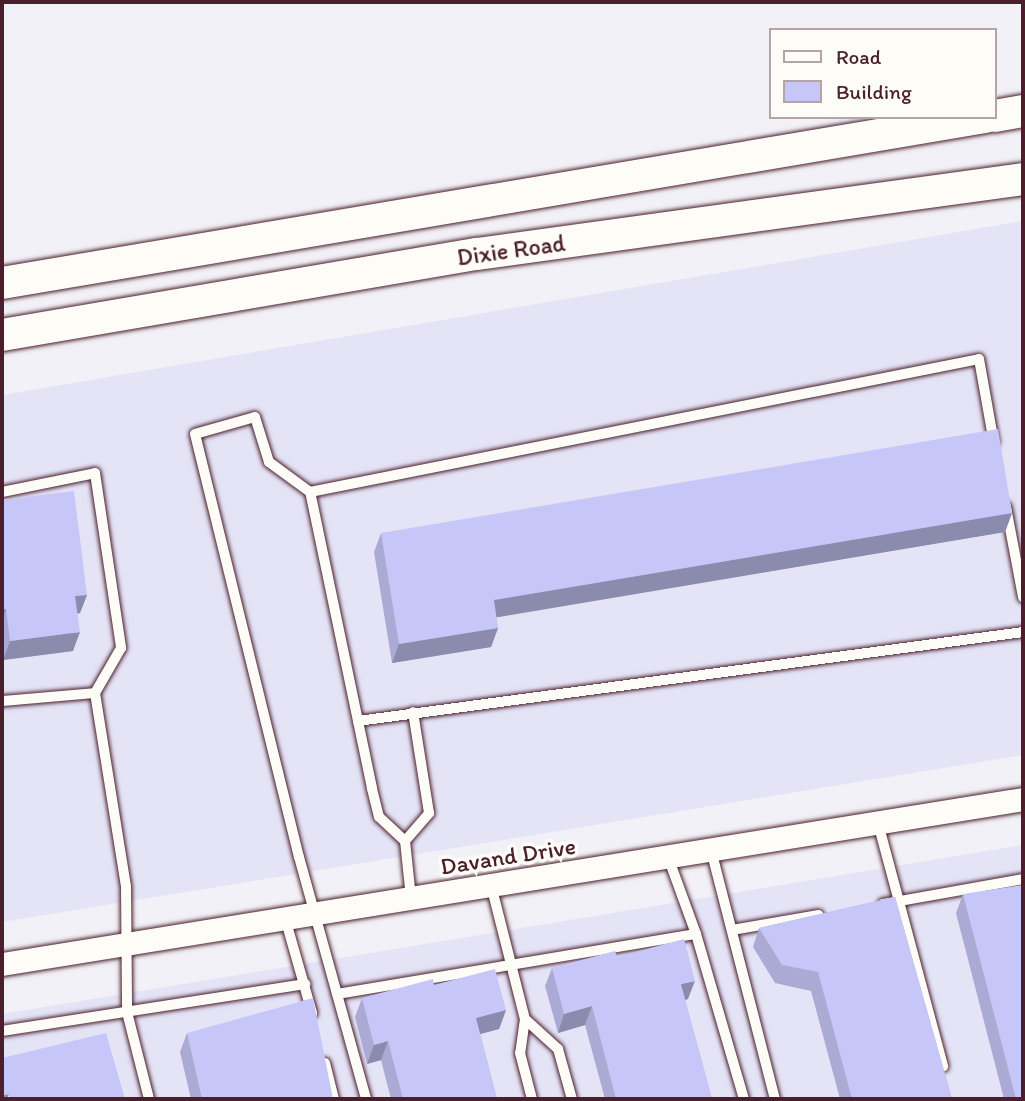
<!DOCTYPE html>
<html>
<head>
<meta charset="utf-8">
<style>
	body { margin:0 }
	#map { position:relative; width:1025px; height:1101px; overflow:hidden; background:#f2f1f7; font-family:Itim,sans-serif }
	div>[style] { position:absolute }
	.built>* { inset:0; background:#e5e4f7 }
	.roads { filter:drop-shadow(0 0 2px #4a1f2b) drop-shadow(0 0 2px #4a1f2b) }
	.service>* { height:10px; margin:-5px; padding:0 5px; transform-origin:5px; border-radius:5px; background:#fdfcf7 }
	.minor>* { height:23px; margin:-11.5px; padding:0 11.5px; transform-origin:11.5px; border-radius:11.5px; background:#fdfcf7 }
	.secondary>* { height:32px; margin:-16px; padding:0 16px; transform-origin:16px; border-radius:16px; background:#fdfcf7 }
	.wall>* { inset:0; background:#abaad5 }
	.shaded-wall>* { inset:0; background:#8b8bae }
	.building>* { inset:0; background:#c7c6f8 }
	span { translate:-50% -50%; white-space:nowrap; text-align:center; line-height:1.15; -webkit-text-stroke:7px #fdfcf7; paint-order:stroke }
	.street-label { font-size:24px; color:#4a1f2b }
	.frame { position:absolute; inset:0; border:4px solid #4a1f2b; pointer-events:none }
	.legend { position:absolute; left:769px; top:28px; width:228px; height:91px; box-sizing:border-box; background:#fdfcf7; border:2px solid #b5a4a5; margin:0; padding:9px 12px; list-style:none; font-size:21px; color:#4a1f2b }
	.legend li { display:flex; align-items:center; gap:14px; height:35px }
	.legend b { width:35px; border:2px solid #b5a4a5 }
</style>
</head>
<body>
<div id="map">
	<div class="built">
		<div style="clip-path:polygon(1023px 221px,1023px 755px,2px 922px,2px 395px)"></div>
		<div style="clip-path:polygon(1023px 845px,1023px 1099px,2px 1099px,2px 1014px)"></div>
	</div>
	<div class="roads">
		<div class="service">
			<div style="left:2px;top:492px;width:95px;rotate:-11.5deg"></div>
			<div style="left:95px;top:473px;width:177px;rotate:81.5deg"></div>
			<div style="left:121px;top:648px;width:52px;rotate:120deg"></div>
			<div style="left:95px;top:693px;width:195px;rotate:80.9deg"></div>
			<div style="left:126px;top:886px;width:126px;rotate:89.5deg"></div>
			<div style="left:127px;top:1012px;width:90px;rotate:75.8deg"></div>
			<div style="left:310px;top:492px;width:51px;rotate:-143.8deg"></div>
			<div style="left:269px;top:462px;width:47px;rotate:-107.3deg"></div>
			<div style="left:255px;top:417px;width:62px;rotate:164.2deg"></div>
			<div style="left:195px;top:434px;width:436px;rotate:76.2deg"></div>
			<div style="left:299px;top:857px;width:251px;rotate:74.5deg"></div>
			<div style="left:1006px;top:507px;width:92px;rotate:79.3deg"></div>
			<div style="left:2px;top:701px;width:93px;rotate:-4.9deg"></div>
			<div style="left:358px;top:721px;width:671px;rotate:-7.62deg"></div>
			<div style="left:878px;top:823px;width:252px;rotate:75deg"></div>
			<div style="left:405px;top:841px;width:37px;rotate:-49deg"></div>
			<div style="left:429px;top:813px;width:102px;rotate:-99deg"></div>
			<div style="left:711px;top:850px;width:257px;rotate:75.6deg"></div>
			<div style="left:668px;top:857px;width:82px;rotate:70deg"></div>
			<div style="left:696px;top:934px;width:172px;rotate:73.8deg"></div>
			<div style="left:491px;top:885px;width:138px;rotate:75.8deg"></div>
			<div style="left:525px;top:1019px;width:45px;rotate:42.3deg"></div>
			<div style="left:558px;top:1049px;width:52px;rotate:74.4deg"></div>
			<div style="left:411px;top:898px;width:57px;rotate:-96deg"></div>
			<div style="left:405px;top:841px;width:35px;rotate:-137deg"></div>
			<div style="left:379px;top:817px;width:30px;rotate:-104deg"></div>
			<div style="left:372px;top:788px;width:302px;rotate:-101.8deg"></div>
			<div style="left:310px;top:492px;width:682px;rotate:-11.24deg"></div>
			<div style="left:979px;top:359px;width:85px;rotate:79.9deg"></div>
			<div style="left:883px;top:904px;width:142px;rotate:-10.1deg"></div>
			<div style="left:285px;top:918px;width:99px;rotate:74.1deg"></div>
			<div style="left:732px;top:930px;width:88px;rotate:-9.8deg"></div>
			<div style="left:337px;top:994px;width:364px;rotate:-9.5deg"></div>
			<div style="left:525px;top:1019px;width:34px;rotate:98deg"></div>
			<div style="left:520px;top:1053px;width:48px;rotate:75.4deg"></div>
			<div style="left:2px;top:1031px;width:307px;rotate:-8.8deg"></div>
			<div style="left:325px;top:1063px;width:37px;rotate:76deg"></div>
		</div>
		<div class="minor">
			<div style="left:2px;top:964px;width:1034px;rotate:-9.18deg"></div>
		</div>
		<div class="secondary">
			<div style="left:995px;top:116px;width:28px;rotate:-10deg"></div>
			<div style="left:2px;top:283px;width:997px;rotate:-9.59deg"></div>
			<div style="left:2px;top:335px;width:482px;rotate:-9.7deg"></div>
			<div style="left:477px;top:254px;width:551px;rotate:-7.82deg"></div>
		</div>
	</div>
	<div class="wall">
		<div style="clip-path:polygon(2px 500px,87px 595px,80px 613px,77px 614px,73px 651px,3px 660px,2px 647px)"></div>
		<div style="clip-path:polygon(1012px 513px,1005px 532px,496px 617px,498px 628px,491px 647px,392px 663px,374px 552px,381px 533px)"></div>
		<div style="clip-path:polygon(963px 894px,1023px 1099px,1004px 1099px,956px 913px)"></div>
		<div style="clip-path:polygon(895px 897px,952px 1099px,840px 1099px,811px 991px,775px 983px,753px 947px,759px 928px)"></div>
		<div style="clip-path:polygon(617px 957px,688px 999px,685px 1000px,712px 1099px,605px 1099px,585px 1025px,558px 1033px,545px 986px,552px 968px)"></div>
		<div style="clip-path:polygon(434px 985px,506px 1010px,499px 1029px,480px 1034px,497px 1099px,391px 1099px,381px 1060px,367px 1064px,355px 1017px,362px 998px)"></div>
		<div style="clip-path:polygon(187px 1033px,333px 1099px,191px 1099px,180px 1052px)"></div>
	</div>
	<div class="shaded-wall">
		<div style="clip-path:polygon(1012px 513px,1005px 532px,487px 619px,494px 600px)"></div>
		<div style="clip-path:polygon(87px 595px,80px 613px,68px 615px,75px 596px)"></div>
		<div style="clip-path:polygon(6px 609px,2px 621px,2px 610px)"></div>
		<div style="clip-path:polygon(498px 628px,491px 647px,392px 663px,399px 644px)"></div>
		<div style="clip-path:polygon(80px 632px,73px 651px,3px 660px,10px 641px)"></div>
		<div style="clip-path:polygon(695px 981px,688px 999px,674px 1003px,681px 984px)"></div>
		<div style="clip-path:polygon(592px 1006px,585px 1025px,558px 1033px,564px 1014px)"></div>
		<div style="clip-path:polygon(506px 1010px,499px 1029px,469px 1037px,476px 1018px)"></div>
		<div style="clip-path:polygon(388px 1041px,381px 1060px,367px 1064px,374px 1045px)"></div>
		<div style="clip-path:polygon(9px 1094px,7px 1099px,2px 1099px,2px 1095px)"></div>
	</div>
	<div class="building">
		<div style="clip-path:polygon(998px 429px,1012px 513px,494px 600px,498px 628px,399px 644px,381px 533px)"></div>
		<div style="clip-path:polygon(74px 491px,87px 595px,75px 596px,80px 632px,10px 641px,6px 609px,2px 610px,2px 500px)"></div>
		<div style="clip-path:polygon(1023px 885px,1023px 1099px,1016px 1099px,963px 894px)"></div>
		<div style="clip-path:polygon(895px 897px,952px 1099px,852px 1099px,818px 972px,782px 965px,759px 928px)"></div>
		<div style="clip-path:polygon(684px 939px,695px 981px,681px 984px,712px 1099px,616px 1099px,592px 1006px,564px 1014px,552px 968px,615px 951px,617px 957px)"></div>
		<div style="clip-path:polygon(495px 969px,506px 1010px,476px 1018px,497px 1099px,403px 1099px,388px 1041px,374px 1045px,362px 998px,433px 979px,434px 985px)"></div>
		<div style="clip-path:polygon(313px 998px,333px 1099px,202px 1099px,187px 1033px)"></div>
		<div style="clip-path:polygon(106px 1033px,125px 1099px,10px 1099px,9px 1094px,2px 1095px,2px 1058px)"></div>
	</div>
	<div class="street-label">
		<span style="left:511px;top:250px;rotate:-8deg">Dixie Road</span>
		<span style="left:508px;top:856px;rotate:-9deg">Davand Drive</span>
	</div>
	<div class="frame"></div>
	<ul class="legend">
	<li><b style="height:9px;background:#fdfcf7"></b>Road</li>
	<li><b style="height:19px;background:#c7c6f8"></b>Building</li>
	</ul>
</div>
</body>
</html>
